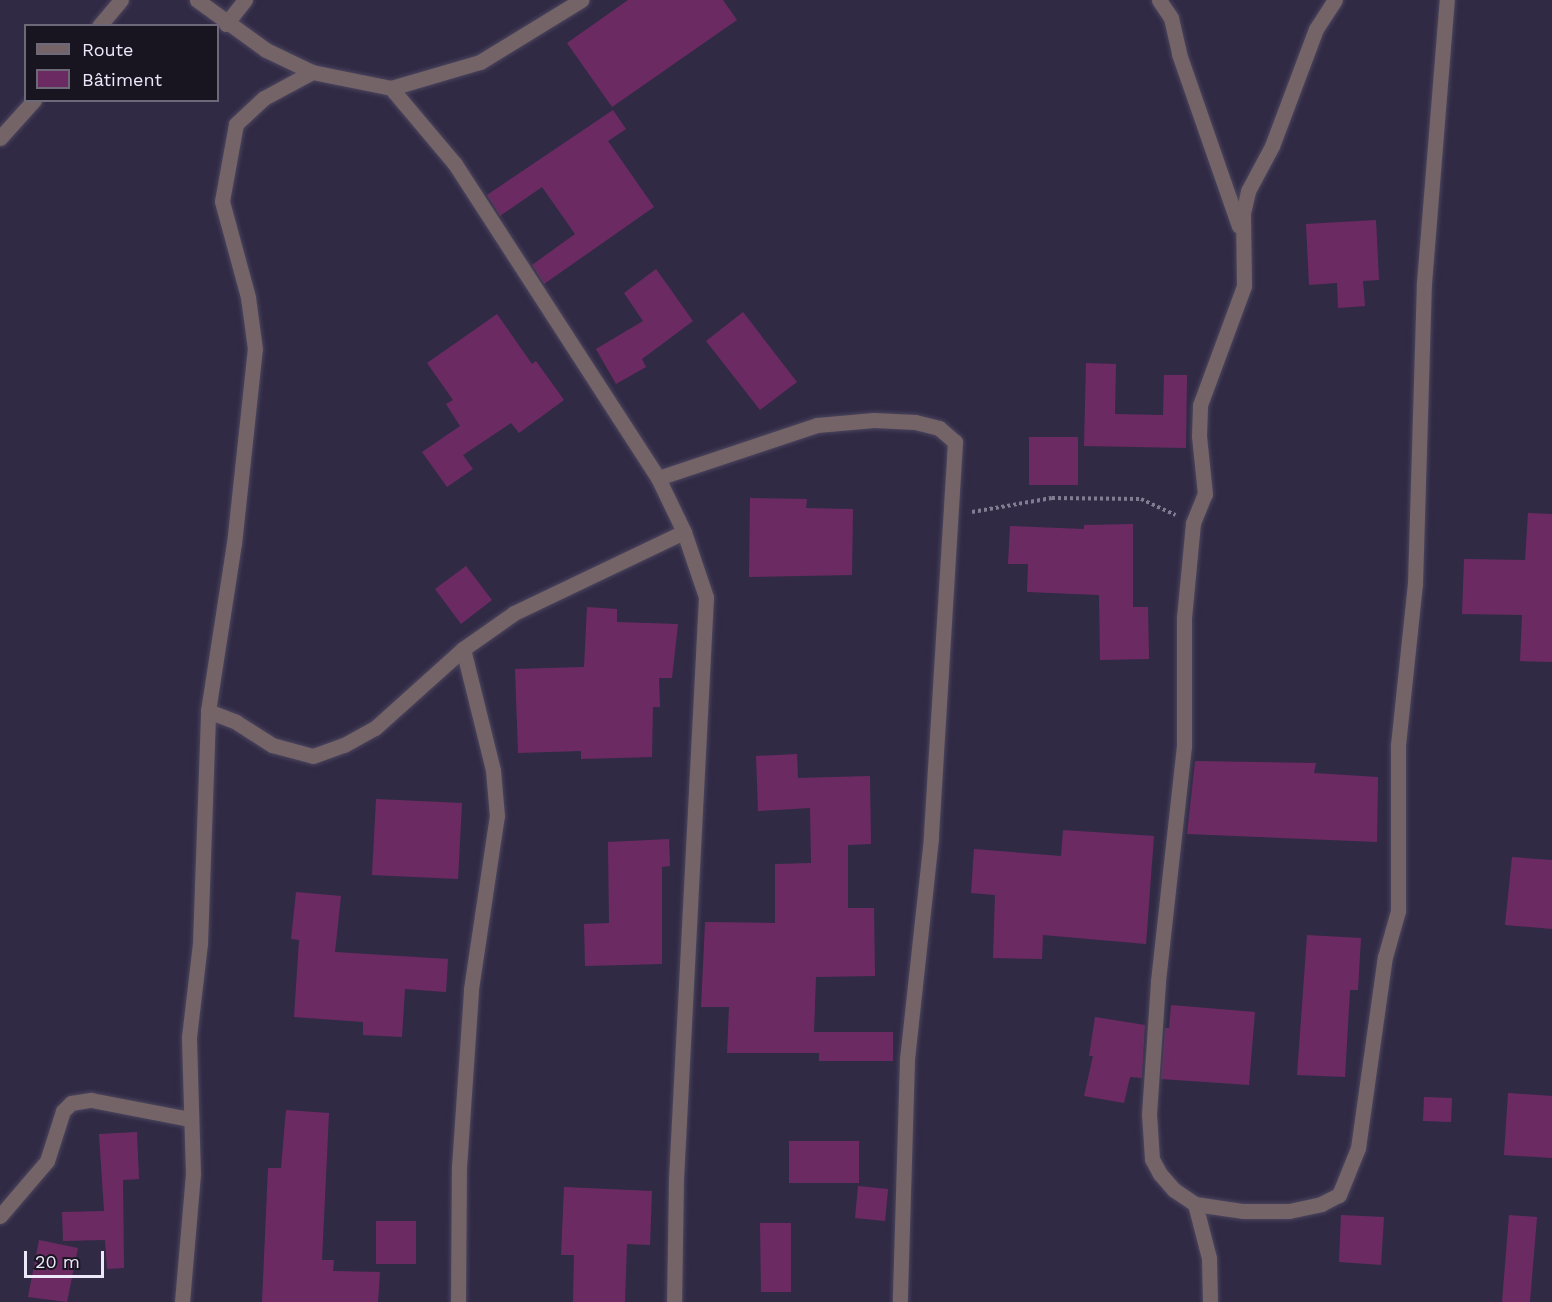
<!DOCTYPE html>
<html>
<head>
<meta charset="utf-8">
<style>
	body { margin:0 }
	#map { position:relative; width:1552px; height:1302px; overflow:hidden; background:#312a45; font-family:"Work Sans",sans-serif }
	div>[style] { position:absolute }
	.building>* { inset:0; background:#6b2b62 }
	.path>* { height:4px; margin-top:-2px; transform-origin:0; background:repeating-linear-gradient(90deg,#827c93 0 3px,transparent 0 6px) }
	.roads { filter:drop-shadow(0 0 2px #4b455e) drop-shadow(0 0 2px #4b455e) }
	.minor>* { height:15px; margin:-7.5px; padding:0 7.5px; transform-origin:7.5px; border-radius:7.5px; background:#746467 }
	.tertiary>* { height:15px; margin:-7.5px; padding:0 7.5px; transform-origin:7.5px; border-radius:7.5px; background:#746467 }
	span { translate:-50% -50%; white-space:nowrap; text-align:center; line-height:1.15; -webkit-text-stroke:5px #181521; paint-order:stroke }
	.legend { position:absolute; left:24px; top:24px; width:195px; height:78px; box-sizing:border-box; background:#181521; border:2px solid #6d6978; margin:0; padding:8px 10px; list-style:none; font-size:18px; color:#ece8fa }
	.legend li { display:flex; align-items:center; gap:12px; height:30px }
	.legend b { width:30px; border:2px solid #6d6978 }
	.scale { position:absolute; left:24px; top:1251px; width:80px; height:27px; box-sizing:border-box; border:3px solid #ece8fa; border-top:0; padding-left:8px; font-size:18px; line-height:21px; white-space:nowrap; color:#ece8fa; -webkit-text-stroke:4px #181521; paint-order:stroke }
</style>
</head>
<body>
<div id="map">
	<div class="building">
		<div style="clip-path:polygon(628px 0,723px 0,737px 20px,612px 107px,567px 43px)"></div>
		<div style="clip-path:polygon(613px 110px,626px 129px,608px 141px,654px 207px,544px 284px,532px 265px,575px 234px,542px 187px,500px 216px,487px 195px)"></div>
		<div style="clip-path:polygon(1376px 220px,1379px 280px,1363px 281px,1365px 306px,1338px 308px,1337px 283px,1309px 285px,1306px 224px)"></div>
		<div style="clip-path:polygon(656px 269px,693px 321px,642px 359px,646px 367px,616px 384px,596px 349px,643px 321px,624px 293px)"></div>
		<div style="clip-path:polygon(743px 312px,797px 382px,760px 410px,706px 341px)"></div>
		<div style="clip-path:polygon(497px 314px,532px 364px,536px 361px,564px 400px,519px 433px,511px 423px,463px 455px,473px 469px,447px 487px,422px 452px,460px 426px,446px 404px,453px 400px,427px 363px)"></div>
		<div style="clip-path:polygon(1086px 363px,1116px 364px,1115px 414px,1163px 415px,1164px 375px,1187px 375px,1186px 448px,1084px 446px)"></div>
		<div style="clip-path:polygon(1029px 437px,1078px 437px,1078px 485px,1029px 485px)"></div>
		<div style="clip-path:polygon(750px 498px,807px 499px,806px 508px,853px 509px,852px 575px,749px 577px)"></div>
		<div style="clip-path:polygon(1528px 513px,1552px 514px,1552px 662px,1520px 661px,1522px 615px,1462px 614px,1464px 559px,1525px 560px)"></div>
		<div style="clip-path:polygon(1133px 524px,1133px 607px,1148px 607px,1149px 659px,1100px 660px,1099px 595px,1027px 592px,1028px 564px,1008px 564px,1010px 526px,1084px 529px,1084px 525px)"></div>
		<div style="clip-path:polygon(466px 566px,492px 600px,461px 624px,435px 589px)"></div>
		<div style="clip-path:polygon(587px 607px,617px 609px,617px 622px,678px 624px,672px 678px,659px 678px,660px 707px,653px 707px,652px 757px,581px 759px,581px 751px,518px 753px,515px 669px,584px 667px)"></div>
		<div style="clip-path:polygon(797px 754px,798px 778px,870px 776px,871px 844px,848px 845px,848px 908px,874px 908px,875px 976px,816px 977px,814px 1032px,893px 1032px,893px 1061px,819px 1061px,819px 1053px,727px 1053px,729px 1007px,701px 1007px,705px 922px,775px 923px,775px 864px,811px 863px,810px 808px,758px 811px,756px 756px)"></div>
		<div style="clip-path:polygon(1195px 761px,1316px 763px,1314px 773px,1378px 777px,1377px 842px,1187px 834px)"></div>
		<div style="clip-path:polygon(376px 799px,462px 803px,458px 879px,372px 875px)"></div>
		<div style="clip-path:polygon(1063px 830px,1154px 836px,1146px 944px,1043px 935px,1042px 959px,993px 958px,995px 895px,971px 893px,974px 849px,1061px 856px)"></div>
		<div style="clip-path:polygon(669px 839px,670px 866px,662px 867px,662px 964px,585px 966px,584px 924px,609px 923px,608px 842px)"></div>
		<div style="clip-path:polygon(1512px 857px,1552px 860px,1552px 929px,1505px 925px)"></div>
		<div style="clip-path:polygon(296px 892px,341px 896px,335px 952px,448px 959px,446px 992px,405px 989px,402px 1037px,363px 1035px,363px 1022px,294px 1017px,299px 940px,291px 939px)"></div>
		<div style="clip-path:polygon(1307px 935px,1361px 938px,1358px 990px,1350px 990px,1345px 1077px,1297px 1075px)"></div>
		<div style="clip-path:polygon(1171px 1005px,1255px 1012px,1249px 1085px,1161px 1079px,1165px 1028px,1169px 1028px)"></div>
		<div style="clip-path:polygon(1095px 1017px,1145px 1025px,1142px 1078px,1130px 1077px,1124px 1103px,1084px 1096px,1093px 1056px,1089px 1056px)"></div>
		<div style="clip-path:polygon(1508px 1093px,1552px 1096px,1552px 1158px,1504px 1155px)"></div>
		<div style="clip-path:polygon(1424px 1097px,1452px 1098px,1451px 1122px,1423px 1121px)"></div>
		<div style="clip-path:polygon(286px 1110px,329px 1113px,322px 1260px,334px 1260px,333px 1271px,380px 1272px,378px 1302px,262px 1302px,268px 1168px,281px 1168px)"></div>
		<div style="clip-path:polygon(137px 1132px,139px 1179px,123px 1180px,124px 1268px,107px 1269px,105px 1240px,63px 1241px,62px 1212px,104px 1211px,99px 1134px)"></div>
		<div style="clip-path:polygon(789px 1141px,859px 1141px,859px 1183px,789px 1183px)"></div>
		<div style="clip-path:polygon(858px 1186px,888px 1189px,885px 1221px,855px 1218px)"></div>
		<div style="clip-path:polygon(564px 1187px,652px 1191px,650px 1245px,627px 1244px,625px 1302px,573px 1302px,574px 1255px,561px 1255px)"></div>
		<div style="clip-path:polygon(1341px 1215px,1384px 1217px,1381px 1265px,1339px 1262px)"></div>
		<div style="clip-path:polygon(1509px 1215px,1537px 1217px,1530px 1302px,1502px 1302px)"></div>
		<div style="clip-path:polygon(376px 1221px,416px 1221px,416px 1264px,376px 1264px)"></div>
		<div style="clip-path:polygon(760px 1223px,791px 1223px,791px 1292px,761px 1292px)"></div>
		<div style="clip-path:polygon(39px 1240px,78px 1248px,67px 1302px,28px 1297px)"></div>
	</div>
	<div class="path">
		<div style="left:972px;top:512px;width:81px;rotate:-9.9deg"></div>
		<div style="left:1052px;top:498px;width:89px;rotate:0.6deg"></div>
		<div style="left:1141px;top:499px;width:38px;rotate:25deg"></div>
	</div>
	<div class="roads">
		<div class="minor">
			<div style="left:1159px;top:0;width:22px;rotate:56deg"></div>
			<div style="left:1171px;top:18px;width:37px;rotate:77deg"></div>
			<div style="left:1179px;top:54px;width:182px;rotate:70.8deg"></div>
			<div style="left:226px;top:24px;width:31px;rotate:-52deg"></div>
			<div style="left:99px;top:26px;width:34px;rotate:-50deg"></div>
			<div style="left:391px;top:88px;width:99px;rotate:49.9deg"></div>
			<div style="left:455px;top:164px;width:374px;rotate:57.1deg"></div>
			<div style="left:658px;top:478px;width:60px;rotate:64.3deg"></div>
			<div style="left:684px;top:532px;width:69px;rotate:71.3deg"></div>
			<div style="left:706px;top:597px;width:583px;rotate:92.95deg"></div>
			<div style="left:676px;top:1179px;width:123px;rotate:90.9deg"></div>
			<div style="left:0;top:138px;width:51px;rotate:-48.2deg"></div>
			<div style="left:658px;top:478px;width:168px;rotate:-18.4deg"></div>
			<div style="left:817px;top:425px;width:57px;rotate:-5deg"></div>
			<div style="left:874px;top:420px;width:41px;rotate:2.8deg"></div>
			<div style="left:915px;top:422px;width:25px;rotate:14deg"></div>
			<div style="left:939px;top:428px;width:21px;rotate:41deg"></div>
			<div style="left:955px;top:442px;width:397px;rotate:93.5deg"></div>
			<div style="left:931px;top:838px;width:222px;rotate:96.2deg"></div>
			<div style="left:907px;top:1059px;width:243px;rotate:91.7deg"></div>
			<div style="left:208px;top:711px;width:30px;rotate:21deg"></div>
			<div style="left:236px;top:722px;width:43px;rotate:32.6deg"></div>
			<div style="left:272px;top:745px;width:42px;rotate:15deg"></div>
			<div style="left:313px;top:756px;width:33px;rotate:-20deg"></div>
			<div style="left:344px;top:745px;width:35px;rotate:-29deg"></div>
			<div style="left:375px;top:728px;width:118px;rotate:-41.9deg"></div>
			<div style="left:463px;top:649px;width:62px;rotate:-35.2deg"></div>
			<div style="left:514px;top:613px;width:188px;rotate:-25.5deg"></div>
			<div style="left:1195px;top:1204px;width:49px;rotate:8.3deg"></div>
			<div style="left:1243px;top:1211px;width:46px"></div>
			<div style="left:1289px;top:1211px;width:33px;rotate:-12deg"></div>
			<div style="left:1321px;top:1204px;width:20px;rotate:-27deg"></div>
			<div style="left:1339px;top:1195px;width:51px;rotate:-68deg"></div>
			<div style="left:1358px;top:1148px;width:193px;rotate:-82deg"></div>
			<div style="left:1385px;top:957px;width:48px;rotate:-74.2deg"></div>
			<div style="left:1398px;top:911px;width:166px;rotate:-90deg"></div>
			<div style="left:1398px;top:745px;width:162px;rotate:-84deg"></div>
			<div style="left:1415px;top:584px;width:301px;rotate:-88.3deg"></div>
			<div style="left:1424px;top:283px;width:284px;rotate:-85.4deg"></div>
			<div style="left:0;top:1216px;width:72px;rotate:-49.5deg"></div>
			<div style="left:47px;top:1161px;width:52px;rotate:-72.3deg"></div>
			<div style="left:63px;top:1111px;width:11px;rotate:-45deg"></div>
			<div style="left:71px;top:1103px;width:20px;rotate:-9deg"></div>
			<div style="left:91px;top:1100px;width:101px;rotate:10.9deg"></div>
			<div style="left:182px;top:1302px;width:128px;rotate:-85.1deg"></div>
			<div style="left:193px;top:1174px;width:137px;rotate:-91.7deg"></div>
			<div style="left:189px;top:1037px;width:94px;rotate:-83.3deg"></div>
			<div style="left:200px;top:944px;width:233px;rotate:-88deg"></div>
			<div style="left:208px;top:711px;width:169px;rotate:-81.2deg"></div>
			<div style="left:234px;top:544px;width:196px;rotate:-83.9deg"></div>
			<div style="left:255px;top:349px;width:52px;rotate:-97.7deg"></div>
			<div style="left:248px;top:297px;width:99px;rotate:-105.2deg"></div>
			<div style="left:222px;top:201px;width:78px;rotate:-79.7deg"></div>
			<div style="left:236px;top:124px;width:38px;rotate:-43deg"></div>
			<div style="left:264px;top:98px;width:55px;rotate:-28.4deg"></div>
			<div style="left:458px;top:1302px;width:135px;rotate:-89.6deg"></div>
			<div style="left:459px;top:1167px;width:178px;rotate:-86.1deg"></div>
			<div style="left:471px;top:989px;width:175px;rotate:-81.5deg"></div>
			<div style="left:497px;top:816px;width:46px;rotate:-95deg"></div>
			<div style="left:493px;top:770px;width:125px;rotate:-103.9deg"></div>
			<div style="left:1210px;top:1302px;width:44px;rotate:-91.3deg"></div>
			<div style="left:1209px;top:1258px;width:56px;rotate:-104.5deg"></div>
			<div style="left:1195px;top:1204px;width:25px;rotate:-146deg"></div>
			<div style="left:1174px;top:1190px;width:21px;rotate:-131deg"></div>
			<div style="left:1160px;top:1174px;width:17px;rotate:-118deg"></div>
			<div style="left:1152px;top:1159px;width:45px;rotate:-93.8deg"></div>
			<div style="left:1149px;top:1114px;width:133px;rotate:-86.1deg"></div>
			<div style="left:1158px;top:981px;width:235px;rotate:-83.7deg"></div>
			<div style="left:1184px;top:747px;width:129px;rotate:-90deg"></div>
			<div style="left:1184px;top:618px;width:95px;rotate:-84.6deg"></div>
			<div style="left:1193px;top:523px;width:31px;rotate:-68deg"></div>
			<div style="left:1205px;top:494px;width:58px;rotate:-95.9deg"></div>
			<div style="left:1199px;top:436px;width:31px;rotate:-88deg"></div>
			<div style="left:1200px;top:405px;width:127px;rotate:-69.7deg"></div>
			<div style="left:1244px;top:286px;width:73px;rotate:-90.8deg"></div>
			<div style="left:1243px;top:213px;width:23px;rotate:-77deg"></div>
			<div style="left:1248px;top:191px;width:51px;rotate:-61.9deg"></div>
			<div style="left:1272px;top:146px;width:125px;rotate:-69.4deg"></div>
			<div style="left:1316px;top:29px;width:35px;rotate:-57deg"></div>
		</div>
		<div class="tertiary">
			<div style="left:197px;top:0;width:85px;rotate:35.9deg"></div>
			<div style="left:266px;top:50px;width:51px;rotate:25.6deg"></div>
			<div style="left:312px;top:72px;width:81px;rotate:11.4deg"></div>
			<div style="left:391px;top:88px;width:93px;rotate:-16.3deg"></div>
			<div style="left:480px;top:62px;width:119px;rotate:-31.5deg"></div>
		</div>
	</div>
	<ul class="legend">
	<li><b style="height:8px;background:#746467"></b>Route</li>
	<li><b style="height:16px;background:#6b2b62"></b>Bâtiment</li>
	</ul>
	<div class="scale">20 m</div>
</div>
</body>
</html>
